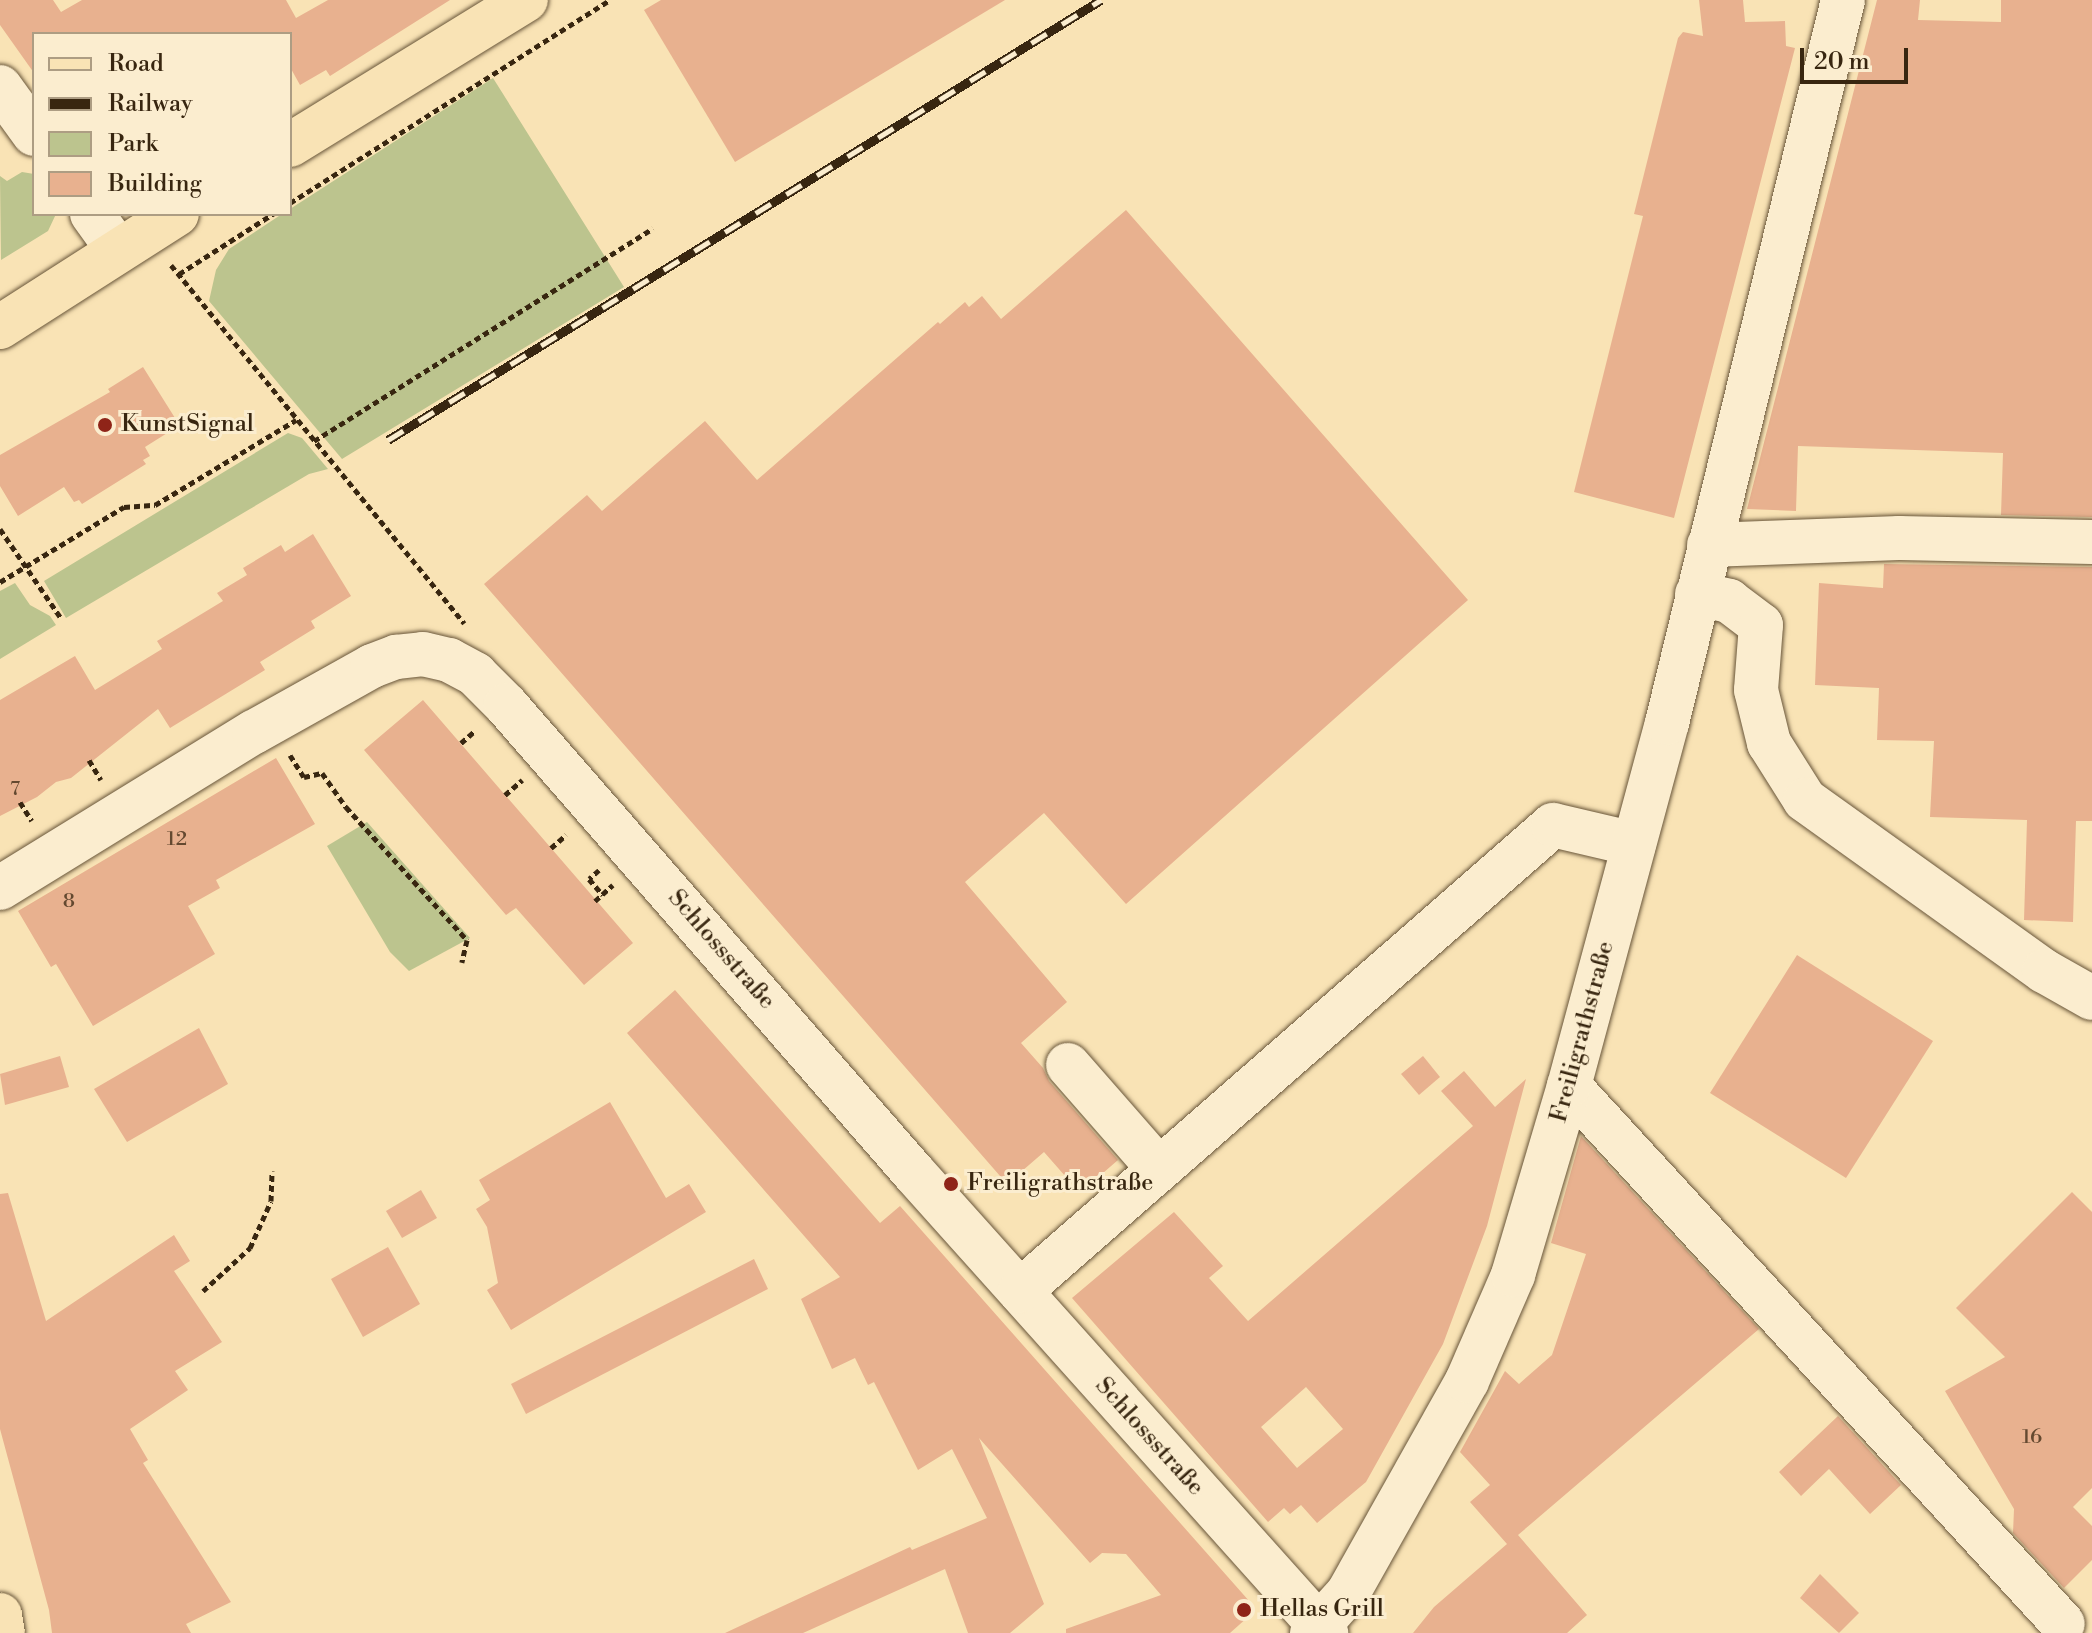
<!DOCTYPE html>
<html>
<head>
<meta charset="utf-8">
<style>
	body { margin:0 }
	#map { position:relative; width:2092px; height:1633px; overflow:hidden; background:#f9e3b5; font-family:"Libre Bodoni",serif }
	div>[style] { position:absolute }
	.green>* { inset:0; background:#bcc48e }
	.building>* { inset:0; background:#e8b18f }
	.path>* { height:5px; margin-top:-2.5px; transform-origin:0; background:repeating-linear-gradient(90deg,#382610 0 6px,transparent 0 10px) }
	.roads { filter:drop-shadow(0 0 2px #685539) drop-shadow(0 0 2px #685539) }
	.minor>* { height:44px; margin:-22px; padding:0 22px; transform-origin:22px; border-radius:22px; background:#fbedcf }
	.major>* { height:44px; margin:-22px; padding:0 22px; transform-origin:22px; border-radius:22px; background:#f9e3b5 }
	.rail>* { height:9px; margin-top:-4.5px; transform-origin:0; background:repeating-linear-gradient(90deg,#fbedcf 0 18px,#382610 0 36px); box-sizing:border-box; border-block:2px solid #382610 }
	.dots>* { width:22px; height:22px; translate:-50% -50%; box-sizing:border-box; border:4px solid #fbedcf; border-radius:50% }
	span { translate:-50% -50%; white-space:nowrap; text-align:center; line-height:1.15; -webkit-text-stroke:6px #fbedcf; paint-order:stroke }
	.number-label { font-size:20px; color:#644930 }
	.number-label span { -webkit-text-stroke-width:0 }
	.poi-label { font-size:24px; color:#382610 }
	.left { translate:0 -50%; text-align:left }
	.street-label { font-size:24px; color:#382610 }
	.legend { position:absolute; left:32px; top:32px; width:260px; height:184px; box-sizing:border-box; background:#fbedcf; border:2px solid #ad9d83; margin:0; padding:10px 14px; list-style:none; font-size:24px; color:#382610 }
	.legend li { display:flex; align-items:center; gap:16px; height:40px }
	.legend b { width:40px; border:2px solid #ad9d83 }
	.scale { position:absolute; left:1800px; top:48px; width:108px; height:36px; box-sizing:border-box; border:4px solid #382610; border-top:0; padding-left:10px; font-size:24px; line-height:28px; white-space:nowrap; color:#382610; -webkit-text-stroke:6px #fbedcf; paint-order:stroke }
</style>
</head>
<body>
<div id="map">
	<div class="green">
		<div style="clip-path:polygon(493px 78px,624px 287px,342px 459px,209px 301px,216px 270px,229px 249px,282px 214px,290px 214px,290px 209px)"></div>
		<div style="clip-path:polygon(22px 172px,34px 174px,34px 214px,56px 214px,48px 231px,1px 260px,0 176px,7px 181px)"></div>
		<div style="clip-path:polygon(288px 433px,302px 438px,328px 469px,309px 474px,66px 618px,44px 581px)"></div>
		<div style="clip-path:polygon(15px 583px,30px 605px,50px 616px,56px 625px,0 659px,0 591px)"></div>
		<div style="clip-path:polygon(367px 822px,470px 938px,409px 971px,390px 952px,327px 846px)"></div>
	</div>
	<div class="building">
		<div style="clip-path:polygon(0 0,53px 0,61px 12px,82px 0,286px 0,296px 18px,328px 0,450px 0,330px 76px,326px 70px,300px 85px,290px 67px,290px 34px,34px 34px,34px 73px,0 25px)"></div>
		<div style="clip-path:polygon(661px 0,1005px 0,735px 162px,644px 10px)"></div>
		<div style="clip-path:polygon(1699px 0,1743px 0,1745px 22px,1785px 21px,1786px 46px,1795px 48px,1674px 518px,1574px 492px,1643px 216px,1634px 214px,1678px 38px,1683px 32px,1703px 36px)"></div>
		<div style="clip-path:polygon(1877px 0,1920px 0,1918px 20px,2001px 22px,2001px 0,2092px 0,2092px 517px,2001px 515px,2003px 453px,1798px 446px,1796px 511px,1747px 509px)"></div>
		<div style="clip-path:polygon(1126px 210px,1468px 600px,1126px 904px,1044px 813px,965px 882px,1067px 1002px,1021px 1043px,1043px 1068px,1049px 1081px,1118px 1160px,1080px 1193px,1044px 1152px,1007px 1184px,484px 584px,587px 495px,602px 511px,705px 421px,757px 480px,938px 322px,940px 324px,965px 302px,969px 307px,982px 296px,1001px 319px)"></div>
		<div style="clip-path:polygon(143px 367px,175px 418px,167px 423px,172px 430px,145px 447px,150px 456px,143px 460px,146px 464px,82px 504px,79px 500px,74px 502px,64px 487px,18px 516px,0 486px,0 455px,110px 392px,108px 389px)"></div>
		<div style="clip-path:polygon(313px 534px,351px 596px,311px 621px,315px 628px,260px 662px,265px 670px,170px 728px,158px 709px,71px 778px,56px 782px,37px 797px,0 816px,0 700px,75px 656px,95px 690px,162px 649px,157px 641px,223px 601px,217px 593px,247px 575px,243px 568px,281px 545px,285px 552px)"></div>
		<div style="clip-path:polygon(1884px 564px,2092px 567px,2092px 821px,2076px 821px,2073px 922px,2024px 920px,2027px 820px,1930px 817px,1934px 741px,1877px 740px,1879px 688px,1815px 685px,1819px 583px,1883px 588px)"></div>
		<div style="clip-path:polygon(423px 700px,633px 943px,584px 985px,516px 908px,506px 915px,364px 750px)"></div>
		<div style="clip-path:polygon(276px 758px,315px 824px,216px 880px,220px 888px,188px 906px,215px 954px,93px 1026px,56px 964px,51px 967px,18px 911px)"></div>
		<div style="clip-path:polygon(1797px 955px,1933px 1041px,1846px 1178px,1710px 1093px)"></div>
		<div style="clip-path:polygon(675px 990px,880px 1223px,900px 1206px,1250px 1602px,1248px 1617px,1230px 1633px,1066px 1633px,1066px 1629px,1161px 1595px,1126px 1554px,1102px 1553px,1090px 1563px,979px 1438px,1044px 1604px,1010px 1633px,968px 1633px,945px 1569px,803px 1633px,725px 1633px,910px 1547px,912px 1550px,987px 1518px,952px 1449px,918px 1470px,874px 1382px,868px 1385px,855px 1358px,832px 1369px,801px 1299px,840px 1277px,627px 1033px)"></div>
		<div style="clip-path:polygon(199px 1028px,228px 1084px,127px 1142px,94px 1089px)"></div>
		<div style="clip-path:polygon(60px 1056px,69px 1087px,5px 1105px,0 1074px)"></div>
		<div style="clip-path:polygon(1423px 1056px,1440px 1077px,1419px 1095px,1401px 1074px)"></div>
		<div style="clip-path:polygon(evenodd,1464px 1071px,1495px 1107px,1526px 1079px,1487px 1226px,1443px 1344px,1366px 1482px,1317px 1523px,1301px 1505px,1290px 1514px,1284px 1508px,1268px 1522px,1072px 1298px,1174px 1212px,1223px 1266px,1209px 1278px,1248px 1321px,1473px 1126px,1441px 1091px,1464px 1071px,1306px 1387px,1343px 1429px,1297px 1468px,1261px 1427px,1306px 1387px)"></div>
		<div style="clip-path:polygon(610px 1102px,666px 1198px,689px 1184px,706px 1212px,511px 1330px,487px 1290px,498px 1283px,487px 1227px,476px 1209px,490px 1200px,479px 1180px)"></div>
		<div style="clip-path:polygon(1581px 1136px,1759px 1329px,1518px 1535px,1587px 1615px,1567px 1633px,1413px 1633px,1434px 1607px,1507px 1544px,1470px 1502px,1490px 1485px,1460px 1452px,1505px 1371px,1519px 1384px,1552px 1355px,1586px 1254px,1551px 1243px)"></div>
		<div style="clip-path:polygon(421px 1190px,437px 1218px,402px 1238px,386px 1211px)"></div>
		<div style="clip-path:polygon(2072px 1192px,2092px 1212px,2092px 1488px,2073px 1507px,2092px 1526px,2092px 1560px,2064px 1588px,2013px 1533px,2014px 1509px,1945px 1391px,2005px 1357px,1956px 1308px)"></div>
		<div style="clip-path:polygon(8px 1193px,46px 1321px,174px 1235px,190px 1261px,174px 1271px,222px 1342px,175px 1371px,188px 1390px,130px 1429px,148px 1460px,143px 1463px,231px 1602px,186px 1624px,191px 1633px,52px 1633px,49px 1610px,0 1429px,0 1194px)"></div>
		<div style="clip-path:polygon(388px 1247px,420px 1304px,363px 1337px,331px 1279px)"></div>
		<div style="clip-path:polygon(754px 1259px,768px 1289px,526px 1414px,511px 1384px)"></div>
		<div style="clip-path:polygon(1838px 1416px,1901px 1485px,1870px 1514px,1829px 1469px,1801px 1496px,1779px 1472px)"></div>
		<div style="clip-path:polygon(1820px 1574px,1859px 1613px,1839px 1633px,1800px 1598px)"></div>
	</div>
	<div class="path">
		<div style="left:290px;top:203px;width:379px;rotate:-32.4deg"></div>
		<div style="left:171px;top:265px;width:463px;rotate:50.7deg"></div>
		<div style="left:179px;top:274px;width:112px;rotate:-32.6deg"></div>
		<div style="left:314px;top:441px;width:400px;rotate:-32.1deg"></div>
		<div style="left:0;top:529px;width:108px;rotate:55.6deg"></div>
		<div style="left:0;top:582px;width:145px;rotate:-31.2deg"></div>
		<div style="left:124px;top:507px;width:31px;rotate:-4deg"></div>
		<div style="left:155px;top:505px;width:165px;rotate:-31.1deg"></div>
		<div style="left:461px;top:743px;width:18px;rotate:-41deg"></div>
		<div style="left:290px;top:755px;width:26px;rotate:58deg"></div>
		<div style="left:304px;top:777px;width:18px;rotate:-13deg"></div>
		<div style="left:322px;top:773px;width:42px;rotate:54.8deg"></div>
		<div style="left:346px;top:807px;width:180px;rotate:47.7deg"></div>
		<div style="left:467px;top:940px;width:23px;rotate:103deg"></div>
		<div style="left:89px;top:760px;width:23px;rotate:59deg"></div>
		<div style="left:505px;top:795px;width:23px;rotate:-41deg"></div>
		<div style="left:20px;top:802px;width:22px;rotate:58deg"></div>
		<div style="left:551px;top:848px;width:20px;rotate:-41deg"></div>
		<div style="left:599px;top:870px;width:13px;rotate:138deg"></div>
		<div style="left:589px;top:879px;width:21px;rotate:49deg"></div>
		<div style="left:595px;top:901px;width:24px;rotate:-42deg"></div>
		<div style="left:203px;top:1291px;width:64px;rotate:-42.5deg"></div>
		<div style="left:250px;top:1248px;width:51px;rotate:-65.9deg"></div>
		<div style="left:271px;top:1201px;width:30px;rotate:-88deg"></div>
	</div>
	<div class="roads">
		<div class="minor">
			<div style="left:0;top:87px;width:58px;rotate:54.1deg"></div>
			<div style="left:92px;top:214px;width:44px;rotate:54.2deg"></div>
			<div style="left:1709px;top:545px;width:190px;rotate:-2.1deg"></div>
			<div style="left:1899px;top:538px;width:193px;rotate:1.2deg"></div>
			<div style="left:1697px;top:594px;width:33px;rotate:12deg"></div>
			<div style="left:1729px;top:601px;width:40px;rotate:37deg"></div>
			<div style="left:1761px;top:625px;width:65px;rotate:94.4deg"></div>
			<div style="left:1756px;top:690px;width:55px;rotate:76.2deg"></div>
			<div style="left:1769px;top:743px;width:67px;rotate:57.7deg"></div>
			<div style="left:1805px;top:800px;width:294px;rotate:35.6deg"></div>
			<div style="left:2044px;top:971px;width:55px;rotate:29.4deg"></div>
			<div style="left:0;top:888px;width:298px;rotate:-31.6deg"></div>
			<div style="left:254px;top:732px;width:135px;rotate:-29.2deg"></div>
			<div style="left:372px;top:666px;width:26px;rotate:-21deg"></div>
			<div style="left:396px;top:657px;width:27px;rotate:-6deg"></div>
			<div style="left:423px;top:654px;width:27px;rotate:13deg"></div>
			<div style="left:449px;top:660px;width:30px;rotate:28deg"></div>
			<div style="left:475px;top:674px;width:44px;rotate:45deg"></div>
			<div style="left:506px;top:705px;width:621px;rotate:48.92deg"></div>
			<div style="left:914px;top:1173px;width:618px;rotate:48.15deg"></div>
			<div style="left:1068px;top:1065px;width:138px;rotate:48.8deg"></div>
			<div style="left:1569px;top:1086px;width:730px;rotate:47.44deg"></div>
			<div style="left:1020px;top:1291px;width:708px;rotate:-41.16deg"></div>
			<div style="left:1553px;top:825px;width:83px;rotate:13.2deg"></div>
			<div style="left:1312px;top:1633px;width:54px;rotate:-48deg"></div>
			<div style="left:1348px;top:1593px;width:243px;rotate:-60.7deg"></div>
			<div style="left:1467px;top:1381px;width:116px;rotate:-66.5deg"></div>
			<div style="left:1513px;top:1275px;width:197px;rotate:-73.5deg"></div>
			<div style="left:1569px;top:1086px;width:376px;rotate:-74.9deg"></div>
			<div style="left:1667px;top:723px;width:744px;rotate:-76.32deg"></div>
		</div>
		<div class="major">
			<div style="left:290px;top:145px;width:277px;rotate:-31.6deg"></div>
			<div style="left:0;top:327px;width:210px;rotate:-32.6deg"></div>
			<div style="left:0;top:1615px;width:18px;rotate:81deg"></div>
		</div>
	</div>
	<div class="rail">
		<div style="left:388px;top:440px;width:838px;rotate:-31.68deg"></div>
	</div>
	<div class="dots">
		<div style="left:105px;top:425px;background:#8f2418"></div>
		<div style="left:951px;top:1184px;background:#8f2418"></div>
		<div style="left:1244px;top:1610px;background:#8f2418"></div>
	</div>
	<div class="number-label">
		<span style="left:15px;top:789px">7</span>
		<span style="left:177px;top:839px">12</span>
		<span style="left:69px;top:901px">8</span>
		<span style="left:2032px;top:1437px">16</span>
	</div>
	<div class="poi-label">
		<span class="left" style="left:121px;top:425px">KunstSignal</span>
		<span class="left" style="left:967px;top:1184px">Freiligrathstraße</span>
		<span class="left" style="left:1260px;top:1610px">Hellas Grill</span>
	</div>
	<div class="street-label">
		<span style="left:721px;top:950px;rotate:49deg">Schlossstraße</span>
		<span style="left:1583px;top:1032px;rotate:-75deg">Freiligrathstraße</span>
		<span style="left:1149px;top:1437px;rotate:48deg">Schlossstraße</span>
	</div>
	<ul class="legend">
	<li><b style="height:10px;background:#f9e3b5"></b>Road</li>
	<li><b style="height:10px;background:#382610"></b>Railway</li>
	<li><b style="height:22px;background:#bcc48e"></b>Park</li>
	<li><b style="height:22px;background:#e8b18f"></b>Building</li>
	</ul>
	<div class="scale">20 m</div>
</div>
</body>
</html>
